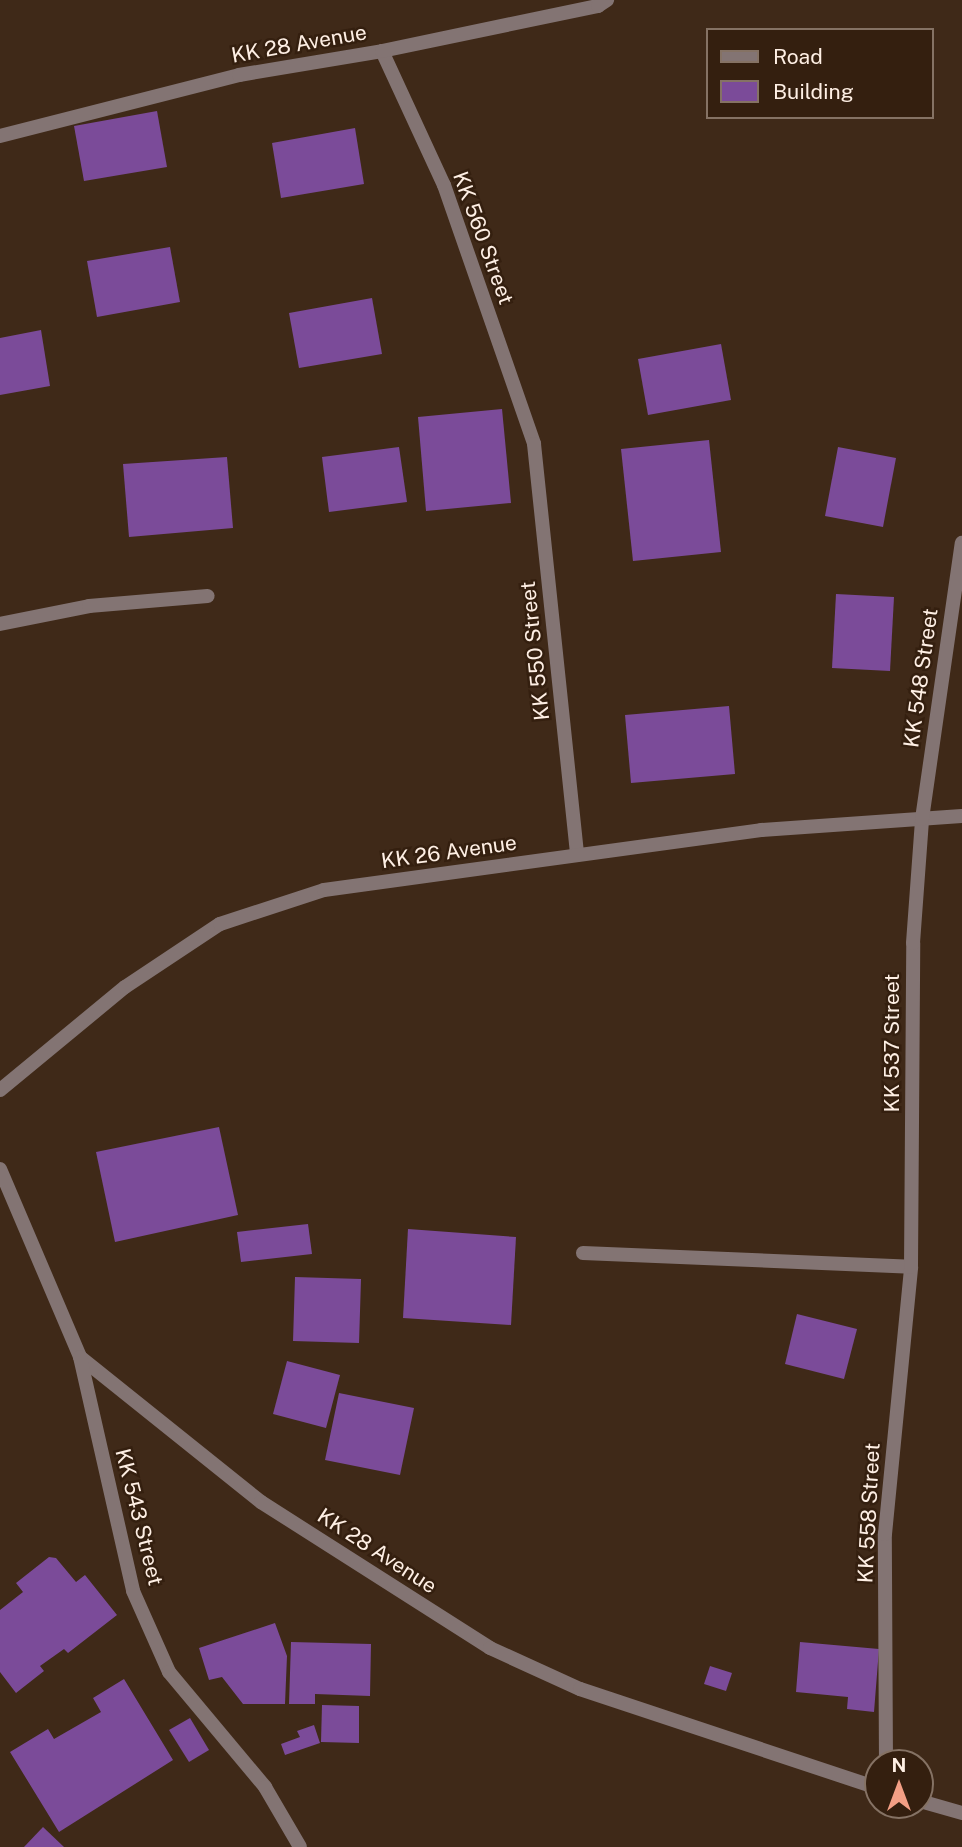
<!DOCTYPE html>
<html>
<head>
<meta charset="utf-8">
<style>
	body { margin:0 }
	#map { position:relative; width:962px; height:1847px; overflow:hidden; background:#3f2918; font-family:"Public Sans",sans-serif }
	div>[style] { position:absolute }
	.building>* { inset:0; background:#7b4b99 }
	.minor>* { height:14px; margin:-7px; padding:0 7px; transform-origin:7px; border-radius:7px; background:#837473 }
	span { translate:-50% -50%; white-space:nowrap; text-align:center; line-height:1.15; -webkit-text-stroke:5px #341f0f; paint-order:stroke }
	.street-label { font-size:21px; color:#feefe4 }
	.legend { position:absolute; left:706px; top:28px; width:228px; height:91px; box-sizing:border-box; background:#341f0f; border:2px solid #857264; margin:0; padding:9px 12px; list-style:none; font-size:21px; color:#feefe4 }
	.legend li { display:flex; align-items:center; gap:14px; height:35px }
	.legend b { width:35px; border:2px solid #857264 }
	.north { position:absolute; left:864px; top:1749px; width:70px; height:70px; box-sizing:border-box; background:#341f0f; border:2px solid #857264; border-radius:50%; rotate:0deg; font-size:19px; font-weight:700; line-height:28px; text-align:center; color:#feefe4 }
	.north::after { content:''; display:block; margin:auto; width:24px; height:32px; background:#f39f85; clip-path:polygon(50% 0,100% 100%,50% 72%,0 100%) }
</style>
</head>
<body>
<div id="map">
	<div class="building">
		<div style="clip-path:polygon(157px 111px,167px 167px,84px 181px,74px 126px)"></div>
		<div style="clip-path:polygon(355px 128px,364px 184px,281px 198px,272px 143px)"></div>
		<div style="clip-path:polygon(170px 247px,180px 302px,97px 317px,87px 261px)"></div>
		<div style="clip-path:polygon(372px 298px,382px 354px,299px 368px,289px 313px)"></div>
		<div style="clip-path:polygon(41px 330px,50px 386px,0 395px,0 338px)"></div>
		<div style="clip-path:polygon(721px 344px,731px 400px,648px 415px,638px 359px)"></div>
		<div style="clip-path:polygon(502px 409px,511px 503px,426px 511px,418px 417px)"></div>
		<div style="clip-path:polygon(709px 440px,721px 552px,633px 561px,621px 449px)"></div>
		<div style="clip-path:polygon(399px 447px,407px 502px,329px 512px,322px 457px)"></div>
		<div style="clip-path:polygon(838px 447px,896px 458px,883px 527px,825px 516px)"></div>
		<div style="clip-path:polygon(227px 457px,233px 528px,129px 537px,123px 464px)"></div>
		<div style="clip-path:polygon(836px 594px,894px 597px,890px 671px,832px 668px)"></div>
		<div style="clip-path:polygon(729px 706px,735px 774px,631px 783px,625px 715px)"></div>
		<div style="clip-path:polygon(219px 1127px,238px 1215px,115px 1242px,96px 1152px)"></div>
		<div style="clip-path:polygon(308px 1224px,312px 1254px,241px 1262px,237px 1232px)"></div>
		<div style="clip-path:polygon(408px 1229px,516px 1237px,511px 1325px,403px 1318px)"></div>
		<div style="clip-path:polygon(295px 1277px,361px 1279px,359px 1343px,293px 1341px)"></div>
		<div style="clip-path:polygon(797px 1314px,857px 1329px,844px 1379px,785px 1364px)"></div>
		<div style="clip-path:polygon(287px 1361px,340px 1375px,326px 1428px,273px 1414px)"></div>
		<div style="clip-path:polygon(339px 1393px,414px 1408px,400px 1475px,325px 1460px)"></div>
		<div style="clip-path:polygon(49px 1557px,56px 1558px,76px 1582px,85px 1575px,117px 1615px,68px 1653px,64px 1649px,40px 1666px,44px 1671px,16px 1693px,0 1672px,0 1610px,23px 1592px,16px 1583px)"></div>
		<div style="clip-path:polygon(275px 1623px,287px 1656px,285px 1704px,243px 1704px,222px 1677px,209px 1680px,199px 1648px)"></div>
		<div style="clip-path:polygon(291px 1642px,371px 1644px,370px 1696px,315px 1694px,315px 1704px,289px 1704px)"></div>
		<div style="clip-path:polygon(800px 1642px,879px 1649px,874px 1712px,847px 1709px,848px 1697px,796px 1692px)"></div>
		<div style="clip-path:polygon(710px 1666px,732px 1673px,726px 1691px,704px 1684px)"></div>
		<div style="clip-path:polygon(124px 1679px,173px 1760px,59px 1832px,10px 1752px,48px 1729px,54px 1739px,101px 1712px,93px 1698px)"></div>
		<div style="clip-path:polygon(322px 1705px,359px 1706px,359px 1743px,321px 1742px)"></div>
		<div style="clip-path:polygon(190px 1718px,209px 1750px,189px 1762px,169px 1730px)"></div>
		<div style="clip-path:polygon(314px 1725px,320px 1743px,285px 1755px,281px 1744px,300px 1737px,297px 1731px)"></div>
		<div style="clip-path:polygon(43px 1827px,64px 1847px,24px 1847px)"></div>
	</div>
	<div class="minor">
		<div style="left:382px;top:51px;width:148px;rotate:65.2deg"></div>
		<div style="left:444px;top:185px;width:274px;rotate:70.8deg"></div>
		<div style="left:534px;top:444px;width:413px;rotate:84deg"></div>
		<div style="left:0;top:136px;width:247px;rotate:-14.3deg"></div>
		<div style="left:239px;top:75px;width:145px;rotate:-9.5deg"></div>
		<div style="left:382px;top:51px;width:221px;rotate:-11.8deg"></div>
		<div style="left:598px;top:6px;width:11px;rotate:-34deg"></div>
		<div style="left:0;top:624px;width:91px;rotate:-11.4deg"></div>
		<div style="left:89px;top:606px;width:119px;rotate:-4.8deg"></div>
		<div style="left:0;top:1090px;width:162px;rotate:-39.5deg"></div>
		<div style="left:125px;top:987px;width:114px;rotate:-33.6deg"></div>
		<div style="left:220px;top:924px;width:109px;rotate:-18.1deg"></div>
		<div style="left:324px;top:890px;width:441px;rotate:-7.8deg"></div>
		<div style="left:761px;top:830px;width:201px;rotate:-4deg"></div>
		<div style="left:0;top:1169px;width:204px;rotate:66.9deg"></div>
		<div style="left:80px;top:1357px;width:232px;rotate:38.7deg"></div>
		<div style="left:261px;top:1502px;width:272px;rotate:32.5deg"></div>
		<div style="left:490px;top:1648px;width:99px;rotate:24.5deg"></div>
		<div style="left:580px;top:1689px;width:314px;rotate:18.4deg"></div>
		<div style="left:583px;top:1253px;width:328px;rotate:2.4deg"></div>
		<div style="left:80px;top:1357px;width:240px;rotate:77.2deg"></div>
		<div style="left:133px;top:1591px;width:89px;rotate:66deg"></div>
		<div style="left:169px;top:1672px;width:150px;rotate:50.1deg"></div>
		<div style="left:265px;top:1787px;width:69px;rotate:59.7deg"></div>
		<div style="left:886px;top:1763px;width:229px;rotate:-90.3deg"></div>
		<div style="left:885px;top:1534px;width:268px;rotate:-84.4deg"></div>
		<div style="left:911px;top:1267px;width:324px;rotate:-89.6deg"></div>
		<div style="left:913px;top:943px;width:124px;rotate:-85.8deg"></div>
		<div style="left:922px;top:819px;width:279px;rotate:-81.8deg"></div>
		<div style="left:920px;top:1801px;width:44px;rotate:15.9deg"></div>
	</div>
	<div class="street-label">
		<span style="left:299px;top:44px;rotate:-10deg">KK 28 Avenue</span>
		<span style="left:483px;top:238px;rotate:70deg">KK 560 Street</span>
		<span style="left:535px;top:651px;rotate:-96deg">KK 550 Street</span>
		<span style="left:921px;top:678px;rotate:-82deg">KK 548 Street</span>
		<span style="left:449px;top:852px;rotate:-8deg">KK 26 Avenue</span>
		<span style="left:892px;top:1043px;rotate:-90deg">KK 537 Street</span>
		<span style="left:869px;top:1513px;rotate:-87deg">KK 558 Street</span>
		<span style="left:139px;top:1517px;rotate:76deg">KK 543 Street</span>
		<span style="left:377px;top:1551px;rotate:33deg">KK 28 Avenue</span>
	</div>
	<ul class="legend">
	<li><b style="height:9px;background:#837473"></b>Road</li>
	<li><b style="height:19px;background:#7b4b99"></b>Building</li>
	</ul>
	<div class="north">N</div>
</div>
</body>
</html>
